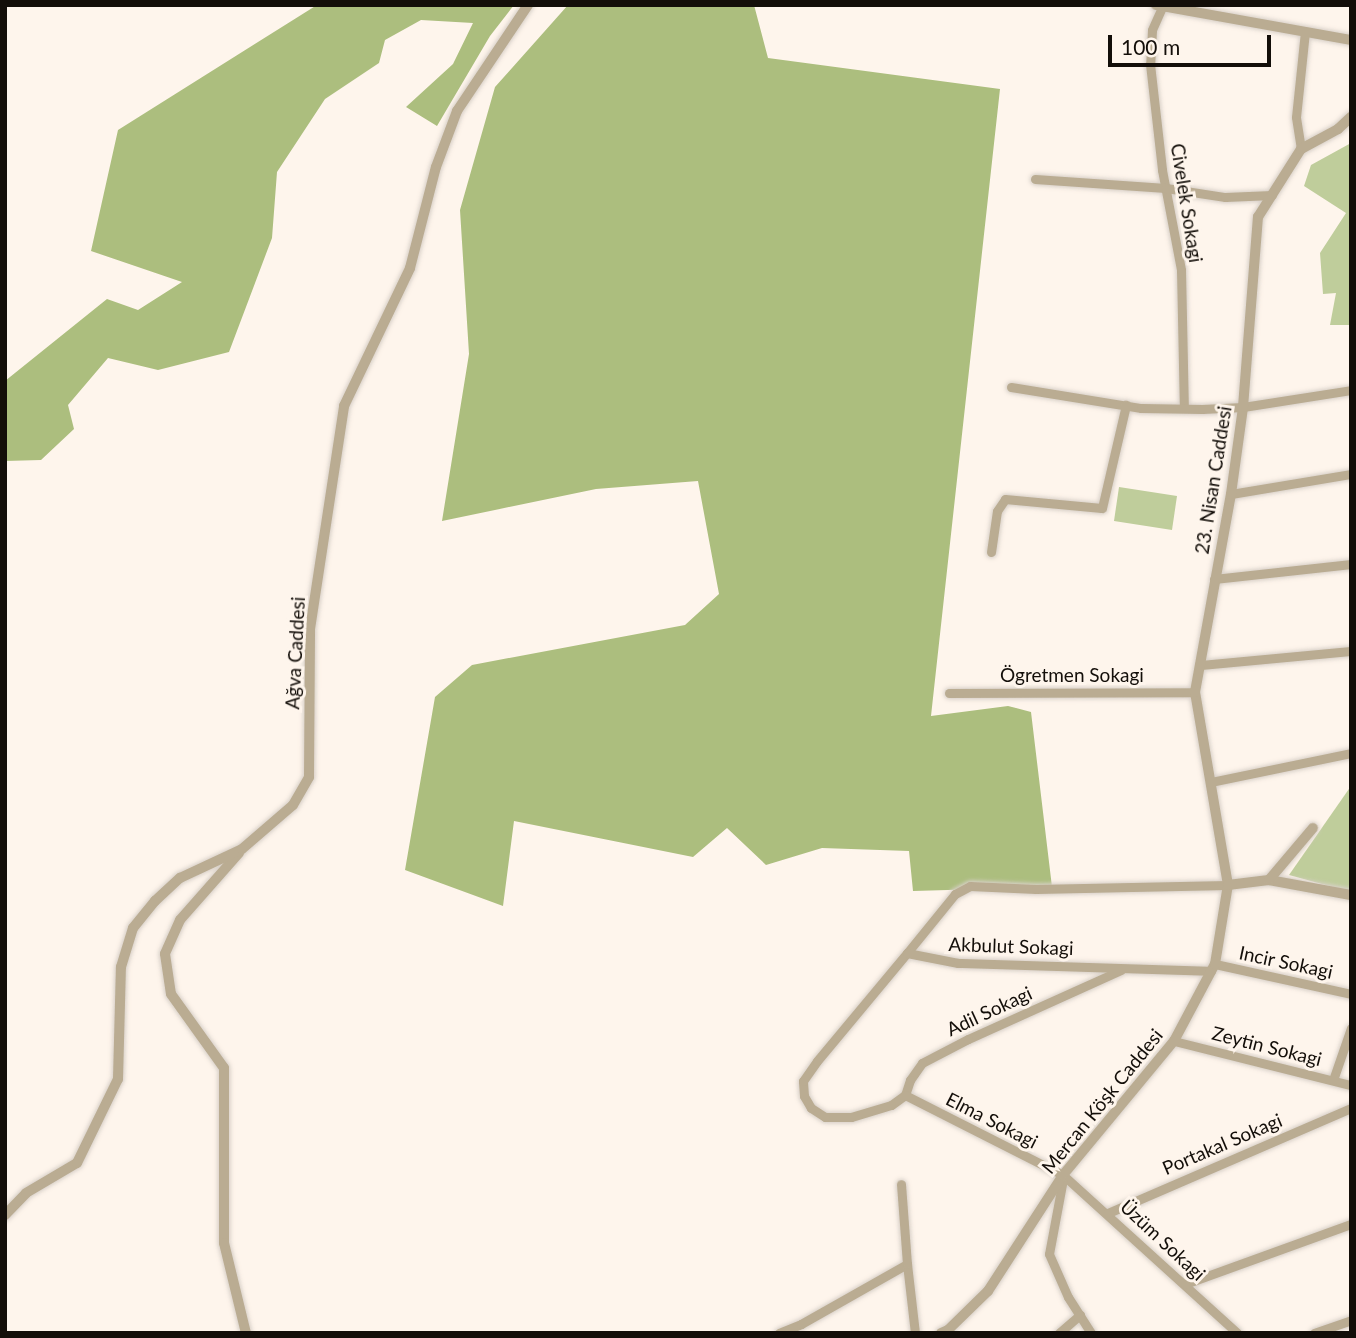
<!DOCTYPE html>
<html>
<head>
<meta charset="utf-8">
<style>
	body { margin:0 }
	#map { position:relative; width:1356px; height:1338px; overflow:hidden; background:#fef5ec; font-family:Lato,sans-serif }
	div>[style] { position:absolute }
	.green>* { inset:0; background:#bfcd9b }
	.forest>* { inset:0; background:#acbe7e }
	.roads { filter:drop-shadow(0 0 2px #d8d0c8) drop-shadow(0 0 2px #d8d0c8) }
	.minor>* { height:9px; margin:-4.5px; padding:0 4.5px; transform-origin:4.5px; border-radius:4.5px; background:#baac92 }
	.tertiary>* { height:10px; margin:-5px; padding:0 5px; transform-origin:5px; border-radius:5px; background:#baac92 }
	span { translate:-50% -50%; white-space:nowrap; text-align:center; line-height:1.15; -webkit-text-stroke:6px #fef5ec; paint-order:stroke }
	.street-label { font-size:19px; color:#130e09 }
	.frame { position:absolute; inset:0; border:7px solid #130e09; pointer-events:none }
	.scale { position:absolute; left:1108px; top:35px; width:163px; height:32px; box-sizing:border-box; border:4px solid #130e09; border-top:0; padding-left:9px; font-size:21px; line-height:24px; white-space:nowrap; color:#130e09; -webkit-text-stroke:5px #fef5ec; paint-order:stroke }
</style>
</head>
<body>
<div id="map">
	<div class="green">
		<div style="clip-path:polygon(1351px 143px,1351px 325px,1330px 325px,1336px 293px,1323px 294px,1320px 253px,1346px 213px,1304px 186px,1311px 165px)"></div>
		<div style="clip-path:polygon(1119px 487px,1177px 496px,1172px 530px,1114px 521px)"></div>
		<div style="clip-path:polygon(1351px 786px,1351px 892px,1289px 875px)"></div>
	</div>
	<div class="forest">
		<div style="clip-path:polygon(317px 5px,514px 5px,490px 36px,437px 126px,406px 107px,453px 64px,473px 23px,421px 20px,385px 40px,379px 63px,325px 99px,277px 172px,272px 238px,229px 352px,158px 370px,108px 358px,68px 405px,74px 429px,41px 460px,5px 461px,5px 381px,107px 299px,138px 310px,182px 282px,91px 251px,118px 130px)"></div>
		<div style="clip-path:polygon(568px 5px,754px 5px,768px 58px,1000px 89px,931px 716px,1008px 706px,1031px 712px,1052px 887px,913px 891px,909px 851px,822px 848px,766px 865px,727px 828px,693px 857px,514px 821px,503px 906px,405px 870px,435px 697px,472px 665px,685px 625px,719px 594px,698px 481px,596px 489px,442px 521px,469px 354px,460px 210px,495px 87px)"></div>
	</div>
	<div class="roads">
		<div class="minor">
			<div style="left:1163px;top:5px;width:27px;rotate:114deg"></div>
			<div style="left:1152px;top:30px;width:34px;rotate:93deg"></div>
			<div style="left:1150px;top:64px;width:107px;rotate:83.5deg"></div>
			<div style="left:1162px;top:170px;width:102px;rotate:79.2deg"></div>
			<div style="left:1181px;top:270px;width:138px;rotate:88.8deg"></div>
			<div style="left:1301px;top:149px;width:32px;rotate:-99deg"></div>
			<div style="left:1296px;top:117px;width:85px;rotate:-84deg"></div>
			<div style="left:1035px;top:179px;width:131px;rotate:3.9deg"></div>
			<div style="left:1166px;top:188px;width:60px;rotate:8.7deg"></div>
			<div style="left:1225px;top:197px;width:47px;rotate:-2.4deg"></div>
			<div style="left:1011px;top:387px;width:132px;rotate:9.2deg"></div>
			<div style="left:1141px;top:408px;width:61px;rotate:0.9deg"></div>
			<div style="left:1202px;top:409px;width:41px;rotate:-2.8deg"></div>
			<div style="left:1243px;top:407px;width:109px;rotate:-8.9deg"></div>
			<div style="left:1231px;top:494px;width:122px;rotate:-9.5deg"></div>
			<div style="left:991px;top:552px;width:41px;rotate:-81.7deg"></div>
			<div style="left:997px;top:511px;width:14px;rotate:-56deg"></div>
			<div style="left:1005px;top:499px;width:97px;rotate:5.3deg"></div>
			<div style="left:1102px;top:508px;width:106px;rotate:-76.9deg"></div>
			<div style="left:1214px;top:579px;width:138px;rotate:-6.2deg"></div>
			<div style="left:1200px;top:665px;width:152px;rotate:-5.3deg"></div>
			<div style="left:949px;top:693px;width:246px;rotate:-0.2deg"></div>
			<div style="left:1211px;top:782px;width:143px;rotate:-11.7deg"></div>
			<div style="left:907px;top:953px;width:76px;rotate:-50.9deg"></div>
			<div style="left:955px;top:894px;width:17px;rotate:-28deg"></div>
			<div style="left:970px;top:886px;width:66px;rotate:2.6deg"></div>
			<div style="left:1036px;top:889px;width:192px;rotate:-1.2deg"></div>
			<div style="left:1215px;top:964px;width:139px;rotate:12.4deg"></div>
			<div style="left:1121px;top:970px;width:168px;rotate:155.7deg"></div>
			<div style="left:968px;top:1039px;width:52px;rotate:152.4deg"></div>
			<div style="left:922px;top:1063px;width:21px;rotate:125deg"></div>
			<div style="left:910px;top:1080px;width:16px;rotate:108deg"></div>
			<div style="left:905px;top:1095px;width:17px;rotate:144deg"></div>
			<div style="left:891px;top:1105px;width:42px;rotate:163.3deg"></div>
			<div style="left:851px;top:1117px;width:26px;rotate:180deg"></div>
			<div style="left:825px;top:1117px;width:17px;rotate:-147deg"></div>
			<div style="left:811px;top:1108px;width:14px;rotate:-120deg"></div>
			<div style="left:804px;top:1096px;width:15px;rotate:-94deg"></div>
			<div style="left:803px;top:1081px;width:24px;rotate:-55deg"></div>
			<div style="left:817px;top:1061px;width:141px;rotate:-50.2deg"></div>
			<div style="left:907px;top:953px;width:52px;rotate:11.1deg"></div>
			<div style="left:958px;top:963px;width:253px;rotate:1.8deg"></div>
			<div style="left:1174px;top:1041px;width:182px;rotate:14deg"></div>
			<div style="left:1333px;top:1080px;width:55px;rotate:-70.9deg"></div>
			<div style="left:905px;top:1095px;width:177px;rotate:26.9deg"></div>
			<div style="left:1063px;top:1175px;width:235px;rotate:42.2deg"></div>
			<div style="left:1063px;top:1179px;width:76px;rotate:100.6deg"></div>
			<div style="left:1049px;top:1254px;width:47px;rotate:66.2deg"></div>
			<div style="left:1068px;top:1297px;width:43px;rotate:57.4deg"></div>
			<div style="left:1108px;top:1213px;width:265px;rotate:-23.4deg"></div>
			<div style="left:907px;top:1264px;width:69px;rotate:83.4deg"></div>
			<div style="left:1185px;top:1284px;width:177px;rotate:-19.9deg"></div>
			<div style="left:779px;top:1333px;width:24px;rotate:-22deg"></div>
			<div style="left:801px;top:1324px;width:122px;rotate:-29.5deg"></div>
			<div style="left:907px;top:1264px;width:80px;rotate:-94.3deg"></div>
			<div style="left:1059px;top:1333px;width:28px;rotate:-41deg"></div>
			<div style="left:1314px;top:1333px;width:39px;rotate:-19deg"></div>
		</div>
		<div class="tertiary">
			<div style="left:1156px;top:5px;width:198px;rotate:10.2deg"></div>
			<div style="left:239px;top:853px;width:89px;rotate:131.4deg"></div>
			<div style="left:180px;top:920px;width:37px;rotate:114deg"></div>
			<div style="left:165px;top:954px;width:40px;rotate:81.5deg"></div>
			<div style="left:171px;top:994px;width:91px;rotate:54.4deg"></div>
			<div style="left:224px;top:1068px;width:175px;rotate:90deg"></div>
			<div style="left:224px;top:1243px;width:93px;rotate:76.3deg"></div>
			<div style="left:1269px;top:880px;width:83px;rotate:10.4deg"></div>
			<div style="left:1228px;top:885px;width:196px;rotate:-99.7deg"></div>
			<div style="left:1195px;top:692px;width:201px;rotate:-79.7deg"></div>
			<div style="left:1231px;top:494px;width:88px;rotate:-82.1deg"></div>
			<div style="left:1243px;top:407px;width:191px;rotate:-85.5deg"></div>
			<div style="left:1258px;top:217px;width:80px;rotate:-57.7deg"></div>
			<div style="left:1301px;top:149px;width:42px;rotate:-28.4deg"></div>
			<div style="left:1338px;top:129px;width:18px;rotate:-43deg"></div>
			<div style="left:5px;top:1215px;width:30px;rotate:-46deg"></div>
			<div style="left:26px;top:1193px;width:59px;rotate:-30.5deg"></div>
			<div style="left:77px;top:1163px;width:93px;rotate:-64deg"></div>
			<div style="left:118px;top:1079px;width:112px;rotate:-88.5deg"></div>
			<div style="left:121px;top:967px;width:41px;rotate:-72.9deg"></div>
			<div style="left:133px;top:928px;width:35px;rotate:-51deg"></div>
			<div style="left:155px;top:901px;width:34px;rotate:-43deg"></div>
			<div style="left:180px;top:878px;width:68px;rotate:-25.1deg"></div>
			<div style="left:242px;top:849px;width:67px;rotate:-40.8deg"></div>
			<div style="left:293px;top:805px;width:32px;rotate:-60deg"></div>
			<div style="left:309px;top:777px;width:148px;rotate:-89.6deg"></div>
			<div style="left:310px;top:629px;width:226px;rotate:-81.3deg"></div>
			<div style="left:344px;top:406px;width:153px;rotate:-64.4deg"></div>
			<div style="left:410px;top:268px;width:104px;rotate:-75.6deg"></div>
			<div style="left:436px;top:167px;width:60px;rotate:-69.4deg"></div>
			<div style="left:457px;top:111px;width:128px;rotate:-56.2deg"></div>
			<div style="left:941px;top:1333px;width:8px;rotate:-23deg"></div>
			<div style="left:948px;top:1330px;width:56px;rotate:-44.3deg"></div>
			<div style="left:988px;top:1291px;width:138px;rotate:-57.1deg"></div>
			<div style="left:1063px;top:1175px;width:174px;rotate:-50.4deg"></div>
			<div style="left:1174px;top:1041px;width:87px;rotate:-62deg"></div>
			<div style="left:1215px;top:964px;width:80px;rotate:-80.7deg"></div>
			<div style="left:1228px;top:885px;width:41px;rotate:-7deg"></div>
			<div style="left:1269px;top:880px;width:68px;rotate:-49.8deg"></div>
		</div>
	</div>
	<div class="street-label">
		<span style="left:1187px;top:203px;rotate:81deg">Civelek Sokagi</span>
		<span style="left:1213px;top:480px;rotate:-81deg">23. Nisan Caddesi</span>
		<span style="left:295px;top:653px;rotate:-87deg">Ağva Caddesi</span>
		<span style="left:1072px;top:675px">Ögretmen Sokagi</span>
		<span style="left:1011px;top:946px;rotate:2deg">Akbulut Sokagi</span>
		<span style="left:1286px;top:962px;rotate:12deg">Incir Sokagi</span>
		<span style="left:989px;top:1011px;rotate:-25deg">Adil Sokagi</span>
		<span style="left:1267px;top:1046px;rotate:14deg">Zeytin Sokagi</span>
		<span style="left:1102px;top:1101px;rotate:-51deg">Mercan Köşk Caddesi</span>
		<span style="left:992px;top:1120px;rotate:27deg">Elma Sokagi</span>
		<span style="left:1222px;top:1144px;rotate:-23deg">Portakal Sokagi</span>
		<span style="left:1163px;top:1240px;rotate:43deg">Üzüm Sokagi</span>
	</div>
	<div class="frame"></div>
	<div class="scale">100 m</div>
</div>
</body>
</html>
